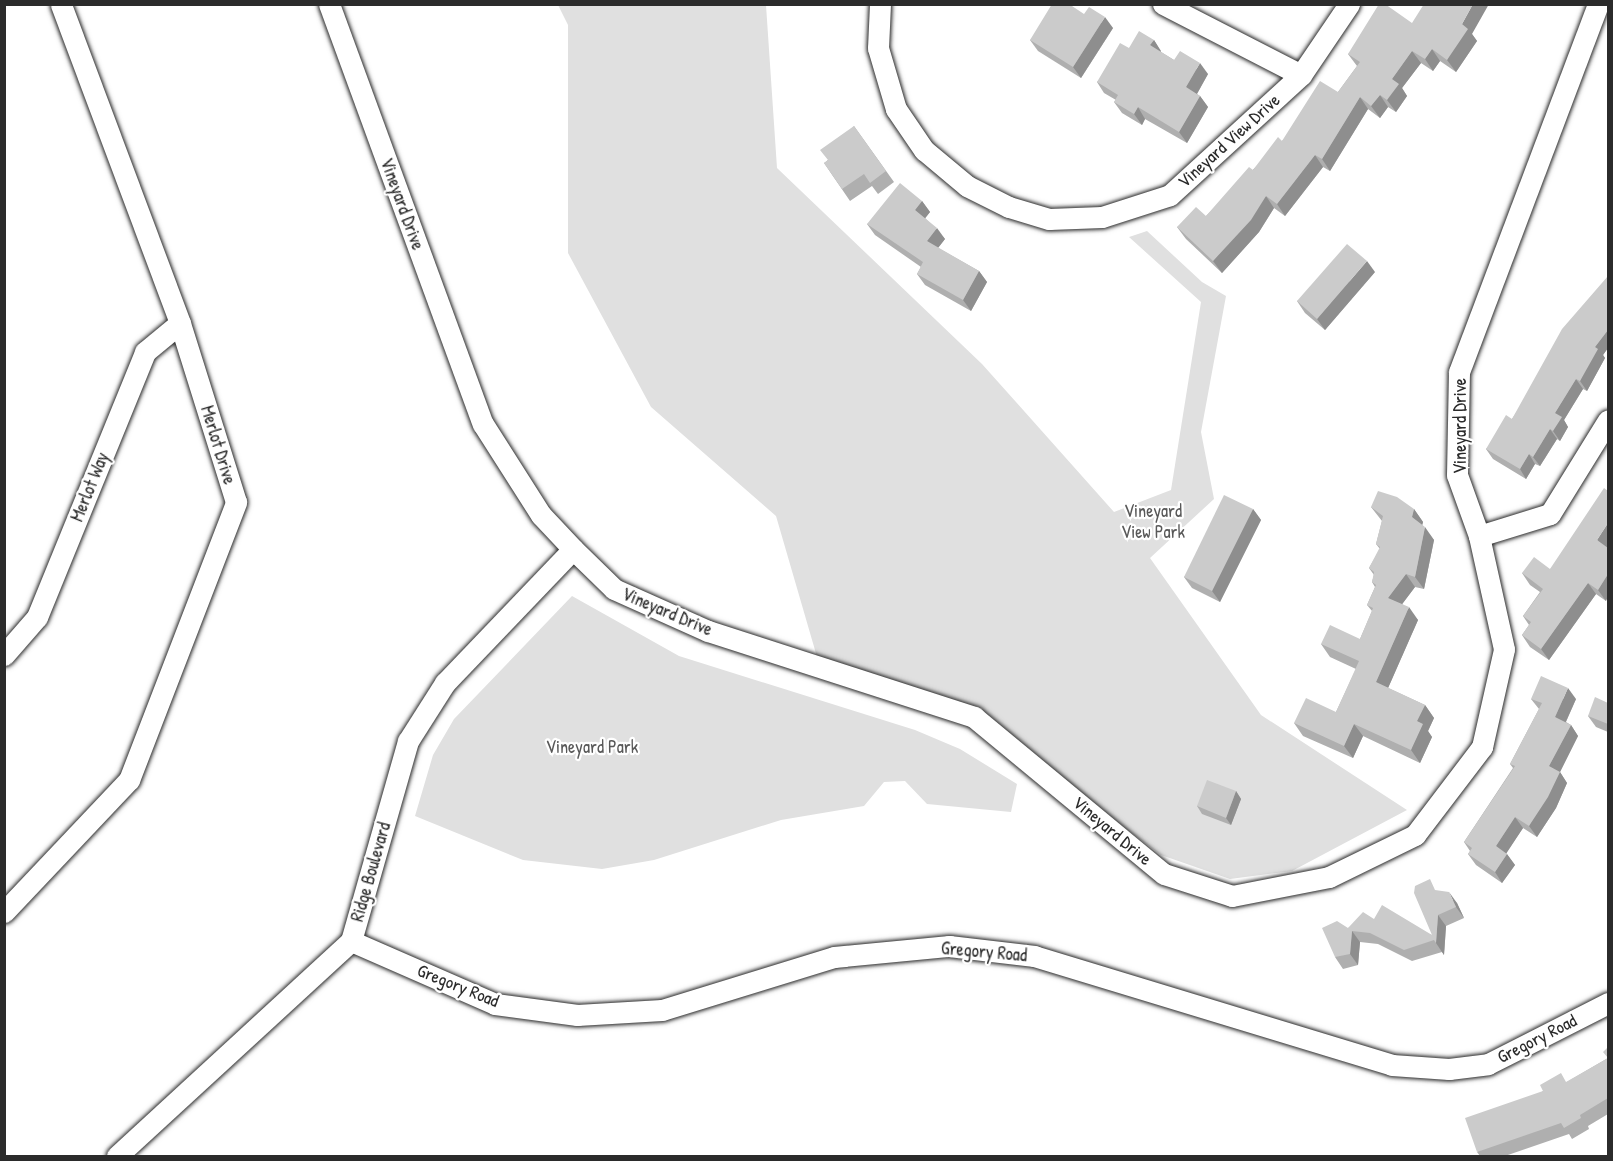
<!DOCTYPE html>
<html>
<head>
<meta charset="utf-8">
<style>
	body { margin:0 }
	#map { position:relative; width:1613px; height:1161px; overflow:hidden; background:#fff; font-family:"Patrick Hand",sans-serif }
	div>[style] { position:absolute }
	.green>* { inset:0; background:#e0e0e0 }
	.roads { filter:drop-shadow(0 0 2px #2b2b2b) drop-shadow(0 0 2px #2b2b2b) }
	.minor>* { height:21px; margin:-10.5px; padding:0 10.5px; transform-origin:10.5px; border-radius:10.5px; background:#fff }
	.wall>* { inset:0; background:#afafaf }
	.shaded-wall>* { inset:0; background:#8e8e8e }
	.building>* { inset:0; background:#cbcbcb }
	span { translate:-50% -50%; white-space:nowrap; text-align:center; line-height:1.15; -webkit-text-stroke:4.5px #fff; paint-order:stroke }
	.street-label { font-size:18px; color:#2b2b2b }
	.park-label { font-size:18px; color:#585858 }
	.frame { position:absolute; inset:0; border:6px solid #2b2b2b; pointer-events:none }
</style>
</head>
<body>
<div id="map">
	<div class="green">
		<div style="clip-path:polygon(558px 5px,766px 5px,777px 168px,982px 364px,1114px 512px,1171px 490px,1201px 302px,1129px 237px,1147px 231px,1202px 282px,1226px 296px,1201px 432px,1214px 499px,1150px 558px,1261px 715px,1407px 810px,1292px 871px,1230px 879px,1161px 855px,958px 702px,817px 657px,776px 516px,651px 407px,568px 253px,568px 25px)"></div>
		<div style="clip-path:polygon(572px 596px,679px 656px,915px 730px,960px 749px,1017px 784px,1011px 812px,927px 804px,905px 781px,884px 782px,864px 806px,781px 820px,654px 860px,602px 869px,523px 860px,415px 816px,433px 755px,454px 719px)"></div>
	</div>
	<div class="roads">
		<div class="minor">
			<div style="left:329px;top:4px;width:447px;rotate:69.9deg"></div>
			<div style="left:483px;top:424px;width:108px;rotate:57.5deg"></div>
			<div style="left:541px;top:515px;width:47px;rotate:46.7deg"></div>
			<div style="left:573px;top:549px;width:57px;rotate:44.3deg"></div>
			<div style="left:614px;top:589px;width:103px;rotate:24.1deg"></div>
			<div style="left:708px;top:631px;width:280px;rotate:17.9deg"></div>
			<div style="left:974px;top:717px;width:246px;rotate:39.6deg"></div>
			<div style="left:1164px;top:874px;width:71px;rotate:17.9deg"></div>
			<div style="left:1232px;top:896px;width:99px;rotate:-11.1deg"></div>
			<div style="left:1329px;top:877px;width:96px;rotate:-26deg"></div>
			<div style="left:1415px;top:835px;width:111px;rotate:-52.7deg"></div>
			<div style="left:1482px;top:747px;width:100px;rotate:-77.3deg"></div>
			<div style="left:1504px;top:649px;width:116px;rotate:-102.5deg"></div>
			<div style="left:1479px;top:536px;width:65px;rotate:-109.8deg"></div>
			<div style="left:1457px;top:475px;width:103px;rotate:-88.9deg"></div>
			<div style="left:1459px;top:372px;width:393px;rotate:-69.3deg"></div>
			<div style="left:880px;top:4px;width:44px;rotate:92.6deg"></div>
			<div style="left:878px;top:48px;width:64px;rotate:73.6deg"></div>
			<div style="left:896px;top:109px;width:50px;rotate:55.7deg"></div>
			<div style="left:924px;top:150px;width:56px;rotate:39.9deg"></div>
			<div style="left:967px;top:186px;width:47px;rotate:26.6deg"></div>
			<div style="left:1009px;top:207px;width:42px;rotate:16.7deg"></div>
			<div style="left:1049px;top:219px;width:53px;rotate:-2.2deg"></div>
			<div style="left:1102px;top:217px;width:71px;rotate:-17.9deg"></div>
			<div style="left:1170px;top:195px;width:178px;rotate:-42.5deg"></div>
			<div style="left:1301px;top:75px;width:86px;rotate:-55.9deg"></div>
			<div style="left:1163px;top:4px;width:155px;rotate:27.2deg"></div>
			<div style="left:1479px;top:536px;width:74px;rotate:-17.2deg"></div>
			<div style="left:1550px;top:514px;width:110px;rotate:-58.3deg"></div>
			<div style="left:4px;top:655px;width:50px;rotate:-49deg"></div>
			<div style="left:37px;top:617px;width:286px;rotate:-67.8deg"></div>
			<div style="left:145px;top:352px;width:45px;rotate:-39.6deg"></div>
			<div style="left:4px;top:912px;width:182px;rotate:-46.6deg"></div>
			<div style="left:129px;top:780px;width:298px;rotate:-68.9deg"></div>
			<div style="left:236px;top:502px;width:188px;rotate:-107.4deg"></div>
			<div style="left:180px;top:323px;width:340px;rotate:-110.5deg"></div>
			<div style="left:351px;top:941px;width:157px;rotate:23.6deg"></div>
			<div style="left:495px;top:1004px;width:83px;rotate:7.6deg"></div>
			<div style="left:577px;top:1015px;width:85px;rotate:-3.4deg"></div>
			<div style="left:662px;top:1010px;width:180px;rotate:-17.1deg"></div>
			<div style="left:834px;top:957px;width:116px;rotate:-5.5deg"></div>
			<div style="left:949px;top:946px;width:86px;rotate:6.7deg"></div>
			<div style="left:1034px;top:956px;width:374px;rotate:16.9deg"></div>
			<div style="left:1392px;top:1065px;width:57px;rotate:4deg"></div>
			<div style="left:1449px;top:1069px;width:39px;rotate:-7deg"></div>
			<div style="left:1488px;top:1064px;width:135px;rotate:-26.9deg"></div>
			<div style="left:117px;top:1156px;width:318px;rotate:-42.6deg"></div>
			<div style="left:351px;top:941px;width:208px;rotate:-74.1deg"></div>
			<div style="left:408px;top:741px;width:69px;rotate:-57.5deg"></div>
			<div style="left:445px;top:683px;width:185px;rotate:-46.3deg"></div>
		</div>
	</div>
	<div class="wall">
		<div style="clip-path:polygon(1084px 14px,1113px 28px,1081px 78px,1038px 51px,1030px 40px)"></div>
		<div style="clip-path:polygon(1412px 23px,1472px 34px,1477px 41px,1456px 72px,1440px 61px,1433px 71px,1421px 63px,1402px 88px,1407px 96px,1396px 112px,1388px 107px,1380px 118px,1368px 109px,1330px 171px,1323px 167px,1285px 216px,1274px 208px,1259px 232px,1222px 273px,1186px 239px,1177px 227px,1206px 216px,1282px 141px,1338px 92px,1357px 66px,1348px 54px)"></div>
		<div style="clip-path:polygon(1154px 40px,1161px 52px,1174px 60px,1208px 74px,1197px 94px,1200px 96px,1208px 107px,1187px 143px,1145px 119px,1142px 125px,1122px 113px,1114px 102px,1116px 100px,1104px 93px,1097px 82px,1129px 48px)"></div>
		<div style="clip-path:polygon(854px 126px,894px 182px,878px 194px,872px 186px,850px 201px,824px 163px,827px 161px)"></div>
		<div style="clip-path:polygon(922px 201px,930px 212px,925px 218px,945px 239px,938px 248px,979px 271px,987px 282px,971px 311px,925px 285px,917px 274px,921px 267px,875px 235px,867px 224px)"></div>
		<div style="clip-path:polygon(1375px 272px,1325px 330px,1305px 313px,1297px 301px)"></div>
		<div style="clip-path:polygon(1608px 276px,1608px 348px,1603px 355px,1605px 358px,1587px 391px,1583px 389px,1564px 420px,1568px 427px,1560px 441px,1557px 439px,1540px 466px,1535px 464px,1526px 479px,1493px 459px,1486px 449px,1512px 419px)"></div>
		<div style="clip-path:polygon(1371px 507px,1414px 509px,1423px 522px,1422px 525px,1434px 540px,1424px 589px,1415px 587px,1402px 604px,1418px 620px,1388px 688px,1425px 705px,1434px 718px,1428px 731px,1432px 737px,1420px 763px,1363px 736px,1353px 758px,1303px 736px,1294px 723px,1336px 712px,1356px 669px,1330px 657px,1321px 644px,1360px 639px,1372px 611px,1367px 605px,1375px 587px,1372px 582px,1374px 575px,1369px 568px,1380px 549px,1376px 544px,1382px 521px)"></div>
		<div style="clip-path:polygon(1253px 509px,1261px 520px,1220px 602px,1192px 588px,1184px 577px)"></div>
		<div style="clip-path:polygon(1608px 547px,1606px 601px,1596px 594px,1549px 660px,1530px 647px,1522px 635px,1529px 625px,1523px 616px,1540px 592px,1530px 585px,1522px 573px,1550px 569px)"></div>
		<div style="clip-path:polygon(1531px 699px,1576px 699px,1566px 722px,1571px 725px,1578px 736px,1560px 772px,1567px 783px,1556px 808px,1537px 837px,1523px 828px,1506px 853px,1515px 865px,1502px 883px,1476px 865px,1468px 854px,1470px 851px,1464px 842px,1513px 768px,1510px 764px,1539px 709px)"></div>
		<div style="clip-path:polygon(1608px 703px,1608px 732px,1596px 727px,1588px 716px)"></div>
		<div style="clip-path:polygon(1236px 791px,1241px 799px,1231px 825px,1202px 814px,1197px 806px)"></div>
		<div style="clip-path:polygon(1438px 891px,1457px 903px,1464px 918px,1446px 926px,1444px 955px,1442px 952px,1412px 961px,1378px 944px,1360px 942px,1358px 965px,1343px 969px,1335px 957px,1348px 928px,1374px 919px,1432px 935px)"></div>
		<div style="clip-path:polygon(1608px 1047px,1608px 1114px,1588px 1126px,1589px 1129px,1572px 1139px,1569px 1134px,1505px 1156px,1480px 1156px,1477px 1152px,1543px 1091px,1567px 1082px,1608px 1058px)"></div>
	</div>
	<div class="shaded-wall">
		<div style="clip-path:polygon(1473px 4px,1489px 4px,1472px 34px,1477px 41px,1456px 72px,1447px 60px,1462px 24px)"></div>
		<div style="clip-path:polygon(1105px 17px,1113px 28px,1081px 78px,1073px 67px)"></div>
		<div style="clip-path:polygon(1154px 40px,1161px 51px,1158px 56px,1150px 45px)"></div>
		<div style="clip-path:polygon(1432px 49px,1440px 61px,1433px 71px,1425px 59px)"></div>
		<div style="clip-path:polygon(1412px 51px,1421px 63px,1402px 88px,1407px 96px,1396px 112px,1387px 100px,1392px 79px)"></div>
		<div style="clip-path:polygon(1200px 63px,1208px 74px,1194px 99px,1186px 87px)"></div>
		<div style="clip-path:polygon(1380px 95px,1388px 107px,1380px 118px,1371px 106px)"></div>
		<div style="clip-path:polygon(1200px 96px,1208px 107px,1187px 143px,1179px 132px)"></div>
		<div style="clip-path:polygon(1360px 97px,1368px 109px,1330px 171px,1322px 159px)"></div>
		<div style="clip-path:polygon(1138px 107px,1145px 119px,1142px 125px,1134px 114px)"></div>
		<div style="clip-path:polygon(1315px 155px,1323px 167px,1285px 216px,1277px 204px)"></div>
		<div style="clip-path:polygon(1266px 196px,1274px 208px,1259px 232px,1222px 273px,1213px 261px)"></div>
		<div style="clip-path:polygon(922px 201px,930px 212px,923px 221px,915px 210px)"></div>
		<div style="clip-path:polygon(937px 228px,945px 239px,934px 253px,927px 241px)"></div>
		<div style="clip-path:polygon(1367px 261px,1375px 272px,1325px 330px,1317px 319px)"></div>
		<div style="clip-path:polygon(979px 271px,987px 282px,971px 311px,963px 300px)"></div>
		<div style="clip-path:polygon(1608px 330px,1608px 348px,1603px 355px,1605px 358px,1587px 391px,1580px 381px,1595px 347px)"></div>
		<div style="clip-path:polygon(1576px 379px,1583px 389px,1564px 420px,1568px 427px,1560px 441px,1553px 431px,1555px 413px)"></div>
		<div style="clip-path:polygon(1550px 429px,1557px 439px,1540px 466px,1533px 457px)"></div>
		<div style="clip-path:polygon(1529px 454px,1535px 464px,1526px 479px,1520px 469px)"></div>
		<div style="clip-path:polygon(1253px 509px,1261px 520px,1220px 602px,1212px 591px)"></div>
		<div style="clip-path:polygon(1414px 509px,1423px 522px,1421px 530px,1412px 517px)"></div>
		<div style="clip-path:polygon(1608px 523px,1608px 546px,1605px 552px,1597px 540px)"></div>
		<div style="clip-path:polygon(1425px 527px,1434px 540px,1424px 589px,1415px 577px)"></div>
		<div style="clip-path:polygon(1406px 574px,1415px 587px,1397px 611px,1388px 598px)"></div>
		<div style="clip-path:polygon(1608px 574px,1608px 597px,1606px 601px,1598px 590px)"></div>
		<div style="clip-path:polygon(1588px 583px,1596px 594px,1549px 660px,1541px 649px)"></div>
		<div style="clip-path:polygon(1409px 607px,1418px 620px,1385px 695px,1376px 682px)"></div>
		<div style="clip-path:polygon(1568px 688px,1576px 699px,1563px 728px,1555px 717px)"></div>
		<div style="clip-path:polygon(1425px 705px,1434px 718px,1428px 731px,1432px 737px,1420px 763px,1411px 750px,1417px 721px)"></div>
		<div style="clip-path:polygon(1354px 724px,1363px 736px,1353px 758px,1344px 746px)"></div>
		<div style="clip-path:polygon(1571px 725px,1578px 736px,1560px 772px,1567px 783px,1556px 808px,1537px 837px,1529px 826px,1549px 766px)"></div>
		<div style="clip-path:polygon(1236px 791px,1241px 799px,1231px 825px,1226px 818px)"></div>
		<div style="clip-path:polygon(1515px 817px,1523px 828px,1504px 857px,1496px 846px)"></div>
		<div style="clip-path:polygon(1507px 854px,1515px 865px,1502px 883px,1495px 872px)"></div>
		<div style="clip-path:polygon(1449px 892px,1457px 903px,1464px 918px,1456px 907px)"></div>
		<div style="clip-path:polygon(1438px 915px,1446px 926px,1444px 955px,1436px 943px)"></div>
		<div style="clip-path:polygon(1352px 931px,1360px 942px,1358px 965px,1350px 954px)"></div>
	</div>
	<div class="building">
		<div style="clip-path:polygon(1052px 4px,1069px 4px,1084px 14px,1089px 7px,1105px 17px,1073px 67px,1030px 40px)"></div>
		<div style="clip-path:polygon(1379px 4px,1385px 4px,1412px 23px,1424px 4px,1473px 4px,1462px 24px,1468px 29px,1447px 60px,1432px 49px,1425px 59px,1412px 51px,1392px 79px,1399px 84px,1387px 100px,1380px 95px,1371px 106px,1360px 97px,1322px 159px,1315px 155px,1277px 204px,1266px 196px,1251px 220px,1213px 261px,1177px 227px,1196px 207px,1206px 216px,1249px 167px,1253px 170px,1278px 137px,1282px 141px,1320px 81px,1338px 92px,1360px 62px,1348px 54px)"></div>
		<div style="clip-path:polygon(1139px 31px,1154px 40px,1150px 45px,1174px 60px,1180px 51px,1200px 63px,1186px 87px,1200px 96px,1179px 132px,1138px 107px,1134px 114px,1114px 102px,1118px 95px,1097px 82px,1120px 43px,1129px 48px)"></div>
		<div style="clip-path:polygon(854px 126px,886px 171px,870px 183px,864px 174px,842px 189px,824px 163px,828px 160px,820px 150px)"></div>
		<div style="clip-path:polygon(900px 183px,922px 201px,915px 210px,937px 228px,927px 241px,979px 271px,963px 300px,917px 274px,923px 262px,867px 224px)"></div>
		<div style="clip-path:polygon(1347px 244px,1367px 261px,1317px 319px,1297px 301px)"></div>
		<div style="clip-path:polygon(1608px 276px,1608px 330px,1595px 347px,1598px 349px,1580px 381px,1576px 379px,1555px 413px,1562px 417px,1553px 431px,1550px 429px,1533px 457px,1529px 454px,1520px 469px,1486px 449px,1506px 415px,1512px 419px,1562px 329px)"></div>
		<div style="clip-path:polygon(1604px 488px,1608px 491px,1608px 523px,1597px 540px,1608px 548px,1608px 574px,1598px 590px,1588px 583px,1541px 649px,1522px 635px,1531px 622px,1523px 616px,1543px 589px,1522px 573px,1534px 557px,1550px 569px)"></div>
		<div style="clip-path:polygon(1378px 491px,1397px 497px,1414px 509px,1412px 517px,1425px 527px,1415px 577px,1406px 574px,1388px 598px,1409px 607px,1376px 682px,1425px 705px,1417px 721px,1423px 724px,1411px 750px,1354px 724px,1344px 746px,1294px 723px,1306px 698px,1336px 712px,1359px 661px,1321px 644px,1330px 625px,1360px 639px,1373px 608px,1367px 605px,1376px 585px,1372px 582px,1374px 572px,1369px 568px,1380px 547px,1376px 544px,1383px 516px,1371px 507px)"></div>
		<div style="clip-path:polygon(1224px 495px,1253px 509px,1212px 591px,1184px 577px)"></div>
		<div style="clip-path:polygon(1541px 676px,1568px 688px,1555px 717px,1571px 725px,1549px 766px,1560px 772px,1548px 797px,1529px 826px,1515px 817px,1496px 846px,1507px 854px,1495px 872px,1468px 854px,1472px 848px,1464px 842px,1515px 766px,1510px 764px,1542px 703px,1531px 699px)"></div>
		<div style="clip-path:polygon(1595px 697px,1608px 703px,1608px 724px,1588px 716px)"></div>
		<div style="clip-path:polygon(1207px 780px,1236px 791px,1226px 818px,1197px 806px)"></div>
		<div style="clip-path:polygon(1430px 879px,1435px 890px,1449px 892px,1456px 907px,1438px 915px,1436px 943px,1434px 940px,1404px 950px,1370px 933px,1352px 931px,1350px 954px,1335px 957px,1322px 928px,1337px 921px,1348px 928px,1363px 912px,1374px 919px,1382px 905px,1432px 935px,1414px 893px,1415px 886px)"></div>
		<div style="clip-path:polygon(1608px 1047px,1608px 1098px,1580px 1115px,1581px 1118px,1564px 1128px,1561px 1123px,1477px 1152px,1465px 1118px,1543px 1091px,1540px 1085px,1561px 1073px,1566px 1082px,1608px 1058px,1603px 1052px)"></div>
	</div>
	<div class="street-label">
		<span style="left:1229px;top:141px;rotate:-42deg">Vineyard View Drive</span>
		<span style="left:402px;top:204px;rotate:70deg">Vineyard Drive</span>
		<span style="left:1460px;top:426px;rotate:-90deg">Vineyard Drive</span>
		<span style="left:218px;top:445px;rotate:73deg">Merlot Drive</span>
		<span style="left:90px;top:487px;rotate:-68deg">Merlot Way</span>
		<span style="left:667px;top:612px;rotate:23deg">Vineyard Drive</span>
		<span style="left:1112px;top:831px;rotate:40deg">Vineyard Drive</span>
		<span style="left:371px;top:872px;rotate:-74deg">Ridge Boulevard</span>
		<span style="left:984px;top:952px;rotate:5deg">Gregory Road</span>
		<span style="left:458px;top:986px;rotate:22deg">Gregory Road</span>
		<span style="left:1537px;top:1039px;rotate:-27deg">Gregory Road</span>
	</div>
	<div class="park-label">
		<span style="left:1153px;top:522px">Vineyard<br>View Park</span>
		<span style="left:592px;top:747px">Vineyard Park</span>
	</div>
	<div class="frame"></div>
</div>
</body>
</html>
